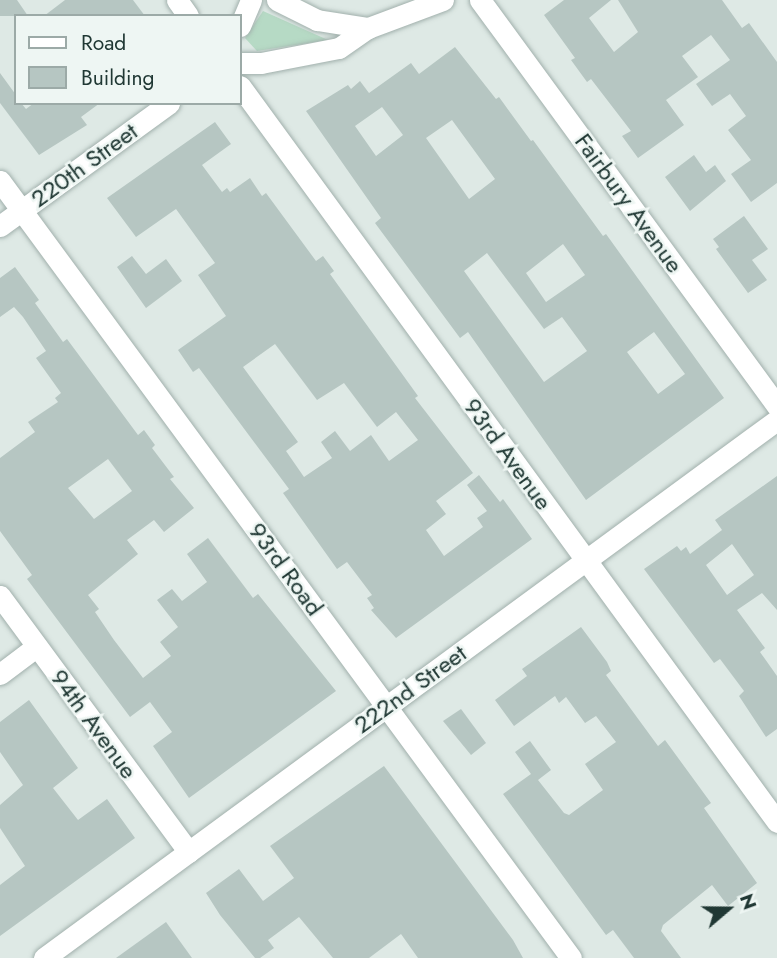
<!DOCTYPE html>
<html>
<head>
<meta charset="utf-8">
<style>
	body { margin:0 }
	#map { position:relative; width:777px; height:958px; overflow:hidden; background:#dee9e5; font-family:Jost,sans-serif }
	div>[style] { position:absolute }
	.green>* { inset:0; background:#b6dac5 }
	.building>* { inset:0; background:#b6c6c2 }
	.roads { filter:drop-shadow(0 0 2px #a1b0ac) drop-shadow(0 0 2px #a1b0ac) }
	.street>* { height:21px; margin:-10.5px; padding:0 10.5px; transform-origin:10.5px; border-radius:10.5px; background:#fff }
	.secondary>* { height:21px; margin:-10.5px; padding:0 10.5px; transform-origin:10.5px; border-radius:10.5px; background:#fff }
	span { translate:-50% -50%; white-space:nowrap; text-align:center; line-height:1.15; -webkit-text-stroke:5px #eef6f3; paint-order:stroke }
	.street-label { font-size:24px; color:#203834 }
	.legend { position:absolute; left:14px; top:14px; width:228px; height:91px; box-sizing:border-box; background:#eef6f3; border:2px solid #9caaa7; margin:0; padding:9px 12px; list-style:none; font-size:21px; color:#203834 }
	.legend li { display:flex; align-items:center; gap:14px; height:35px }
	.legend b { width:35px; border:2px solid #9caaa7 }
	.north { position:absolute; left:693px; top:874px; width:70px; height:70px; -webkit-text-stroke:5px #eef6f3; paint-order:stroke; rotate:70deg; font-size:19px; font-weight:700; line-height:28px; text-align:center; color:#203834 }
	.north::after { content:''; display:block; margin:auto; width:24px; height:32px; background:#203834; clip-path:polygon(50% 0,100% 100%,50% 72%,0 100%) }
</style>
</head>
<body>
<div id="map">
	<div class="green">
		<div style="clip-path:polygon(263px 11px,328px 40px,257px 51px,245px 38px)"></div>
	</div>
	<div class="building">
		<div style="clip-path:polygon(0 0,17px 0,28px 16px,0 16px)"></div>
		<div style="clip-path:polygon(65px 0,133px 0,145px 16px,44px 16px)"></div>
		<div style="clip-path:polygon(564px 0,611px 0,589px 18px,614px 52px,638px 32px,618px 0,722px 0,742px 28px,749px 23px,777px 62px,777px 183px,751px 202px,731px 174px,751px 160px,728px 130px,746px 116px,730px 94px,712px 106px,696px 84px,730px 60px,711px 35px,682px 56px,698px 77px,666px 100px,684px 125px,638px 158px,622px 136px,631px 131px,591px 79px,587px 82px,571px 60px,575px 58px,544px 15px)"></div>
		<div style="clip-path:polygon(evenodd,455px 47px,496px 99px,499px 97px,531px 141px,533px 140px,603px 236px,606px 234px,724px 398px,586px 500px,468px 332px,460px 338px,375px 223px,381px 218px,306px 111px,348px 85px,351px 89px,360px 81px,369px 93px,411px 63px,419px 74px,455px 47px,382px 107px,403px 135px,376px 156px,355px 126px,382px 107px,455px 47px,452px 120px,495px 179px,469px 199px,426px 138px,452px 120px,455px 47px,563px 244px,585px 275px,546px 302px,526px 273px,563px 244px,455px 47px,487px 253px,544px 329px,562px 317px,587px 351px,544px 382px,464px 271px,487px 253px,455px 47px,654px 332px,685px 374px,658px 394px,627px 352px,654px 332px)"></div>
		<div style="clip-path:polygon(0 73px,16px 95px,16px 103px,21px 103px,26px 109px,34px 103px,100px 103px,81px 117px,87px 125px,39px 155px,0 103px)"></div>
		<div style="clip-path:polygon(evenodd,215px 122px,231px 144px,202px 165px,222px 192px,227px 188px,230px 192px,250px 178px,262px 196px,266px 193px,316px 261px,323px 256px,334px 271px,330px 274px,418px 396px,415px 398px,473px 473px,436px 501px,446px 514px,426px 530px,444px 556px,483px 527px,477px 518px,487px 511px,467px 485px,479px 475px,500px 502px,503px 499px,532px 539px,396px 638px,371px 610px,374px 608px,367px 598px,372px 595px,347px 562px,337px 569px,283px 493px,289px 489px,199px 368px,193px 372px,178px 350px,226px 316px,198px 275px,215px 263px,176px 209px,136px 237px,107px 198px,215px 122px,275px 344px,317px 400px,344px 383px,377px 427px,396px 412px,418px 440px,389px 461px,371px 435px,350px 451px,335px 431px,321px 442px,332px 458px,304px 477px,286px 451px,298px 442px,243px 367px,275px 344px)"></div>
		<div style="clip-path:polygon(694px 155px,706px 172px,715px 165px,726px 181px,690px 211px,665px 177px)"></div>
		<div style="clip-path:polygon(744px 216px,768px 249px,752px 260px,767px 280px,748px 293px,716px 249px,719px 247px,713px 239px)"></div>
		<div style="clip-path:polygon(132px 256px,146px 274px,166px 259px,182px 281px,146px 308px,117px 267px)"></div>
		<div style="clip-path:polygon(evenodd,15px 267px,39px 300px,35px 303px,63px 342px,67px 339px,138px 435px,144px 430px,155px 445px,152px 448px,174px 477px,170px 479px,194px 508px,164px 532px,154px 520px,127px 540px,138px 554px,88px 595px,99px 609px,95px 612px,114px 640px,143px 678px,171px 656px,160px 642px,178px 627px,157px 600px,172px 589px,182px 601px,207px 582px,187px 554px,208px 538px,253px 598px,258px 594px,336px 691px,189px 798px,153px 746px,172px 732px,150px 702px,130px 717px,27px 579px,32px 575px,0 531px,0 458px,35px 432px,28px 422px,58px 402px,55px 398px,61px 393px,36px 358px,46px 351px,23px 317px,14px 307px,0 317px,0 278px,15px 267px,108px 459px,132px 491px,94px 519px,68px 488px,108px 459px)"></div>
		<div style="clip-path:polygon(evenodd,777px 476px,777px 610px,762px 593px,737px 610px,765px 648px,760px 652px,777px 676px,777px 729px,766px 737px,739px 696px,744px 691px,720px 659px,714px 663px,644px 569px,677px 546px,681px 551px,686px 547px,690px 554px,722px 530px,715px 520px,777px 476px,732px 544px,754px 575px,727px 595px,706px 565px,732px 544px)"></div>
		<div style="clip-path:polygon(581px 627px,607px 662px,611px 671px,606px 675px,658px 746px,665px 740px,711px 803px,704px 808px,757px 883px,728px 906px,712px 885px,663px 925px,661px 931px,681px 958px,634px 958px,613px 930px,606px 935px,503px 794px,531px 774px,515px 752px,530px 741px,551px 770px,538px 780px,564px 813px,569px 815px,603px 790px,585px 764px,616px 742px,596px 716px,585px 723px,566px 697px,559px 703px,555px 696px,514px 726px,495px 700px,527px 676px,522px 669px)"></div>
		<div style="clip-path:polygon(29px 700px,78px 768px,53px 788px,78px 820px,107px 799px,135px 838px,0 936px,0 885px,25px 866px,0 828px,0 805px,23px 785px,0 752px,0 722px)"></div>
		<div style="clip-path:polygon(461px 709px,486px 743px,471px 755px,443px 721px)"></div>
		<div style="clip-path:polygon(384px 766px,513px 940px,523px 958px,418px 958px,401px 934px,369px 958px,333px 958px,299px 917px,268px 940px,274px 948px,260px 958px,255px 958px,220px 915px,206px 893px,239px 869px,263px 901px,294px 878px,270px 846px)"></div>
		<div style="clip-path:polygon(166px 922px,192px 958px,116px 958px)"></div>
	</div>
	<div class="roads">
		<div class="street">
			<div style="left:480px;top:0;width:503px;rotate:53.81deg"></div>
			<div style="left:240px;top:26px;width:28px;rotate:-67deg"></div>
			<div style="left:240px;top:86px;width:911px;rotate:53.88deg"></div>
			<div style="left:0;top:181px;width:964px;rotate:53.69deg"></div>
			<div style="left:0;top:226px;width:209px;rotate:-36deg"></div>
			<div style="left:0;top:596px;width:318px;rotate:53.6deg"></div>
			<div style="left:0;top:674px;width:46px;rotate:-37.1deg"></div>
			<div style="left:44px;top:958px;width:909px;rotate:-36.28deg"></div>
		</div>
		<div class="secondary">
			<div style="left:177px;top:0;width:19px;rotate:55deg"></div>
			<div style="left:277px;top:0;width:45px;rotate:26.6deg"></div>
			<div style="left:317px;top:20px;width:52px;rotate:8.9deg"></div>
			<div style="left:240px;top:63px;width:21px"></div>
			<div style="left:261px;top:63px;width:79px;rotate:-10.9deg"></div>
			<div style="left:339px;top:48px;width:35px;rotate:-35deg"></div>
			<div style="left:368px;top:28px;width:80px;rotate:-20.5deg"></div>
		</div>
	</div>
	<div class="street-label">
		<span style="left:84px;top:165px;rotate:-36deg">220th Street</span>
		<span style="left:629px;top:203px;rotate:54deg">Fairbury Avenue</span>
		<span style="left:508px;top:454px;rotate:54deg">93rd Avenue</span>
		<span style="left:286px;top:569px;rotate:54deg">93rd Road</span>
		<span style="left:410px;top:689px;rotate:-36deg">222nd Street</span>
		<span style="left:94px;top:724px;rotate:54deg">94th Avenue</span>
	</div>
	<ul class="legend">
	<li><b style="height:9px;background:#fff"></b>Road</li>
	<li><b style="height:19px;background:#b6c6c2"></b>Building</li>
	</ul>
	<div class="north">N</div>
</div>
</body>
</html>
